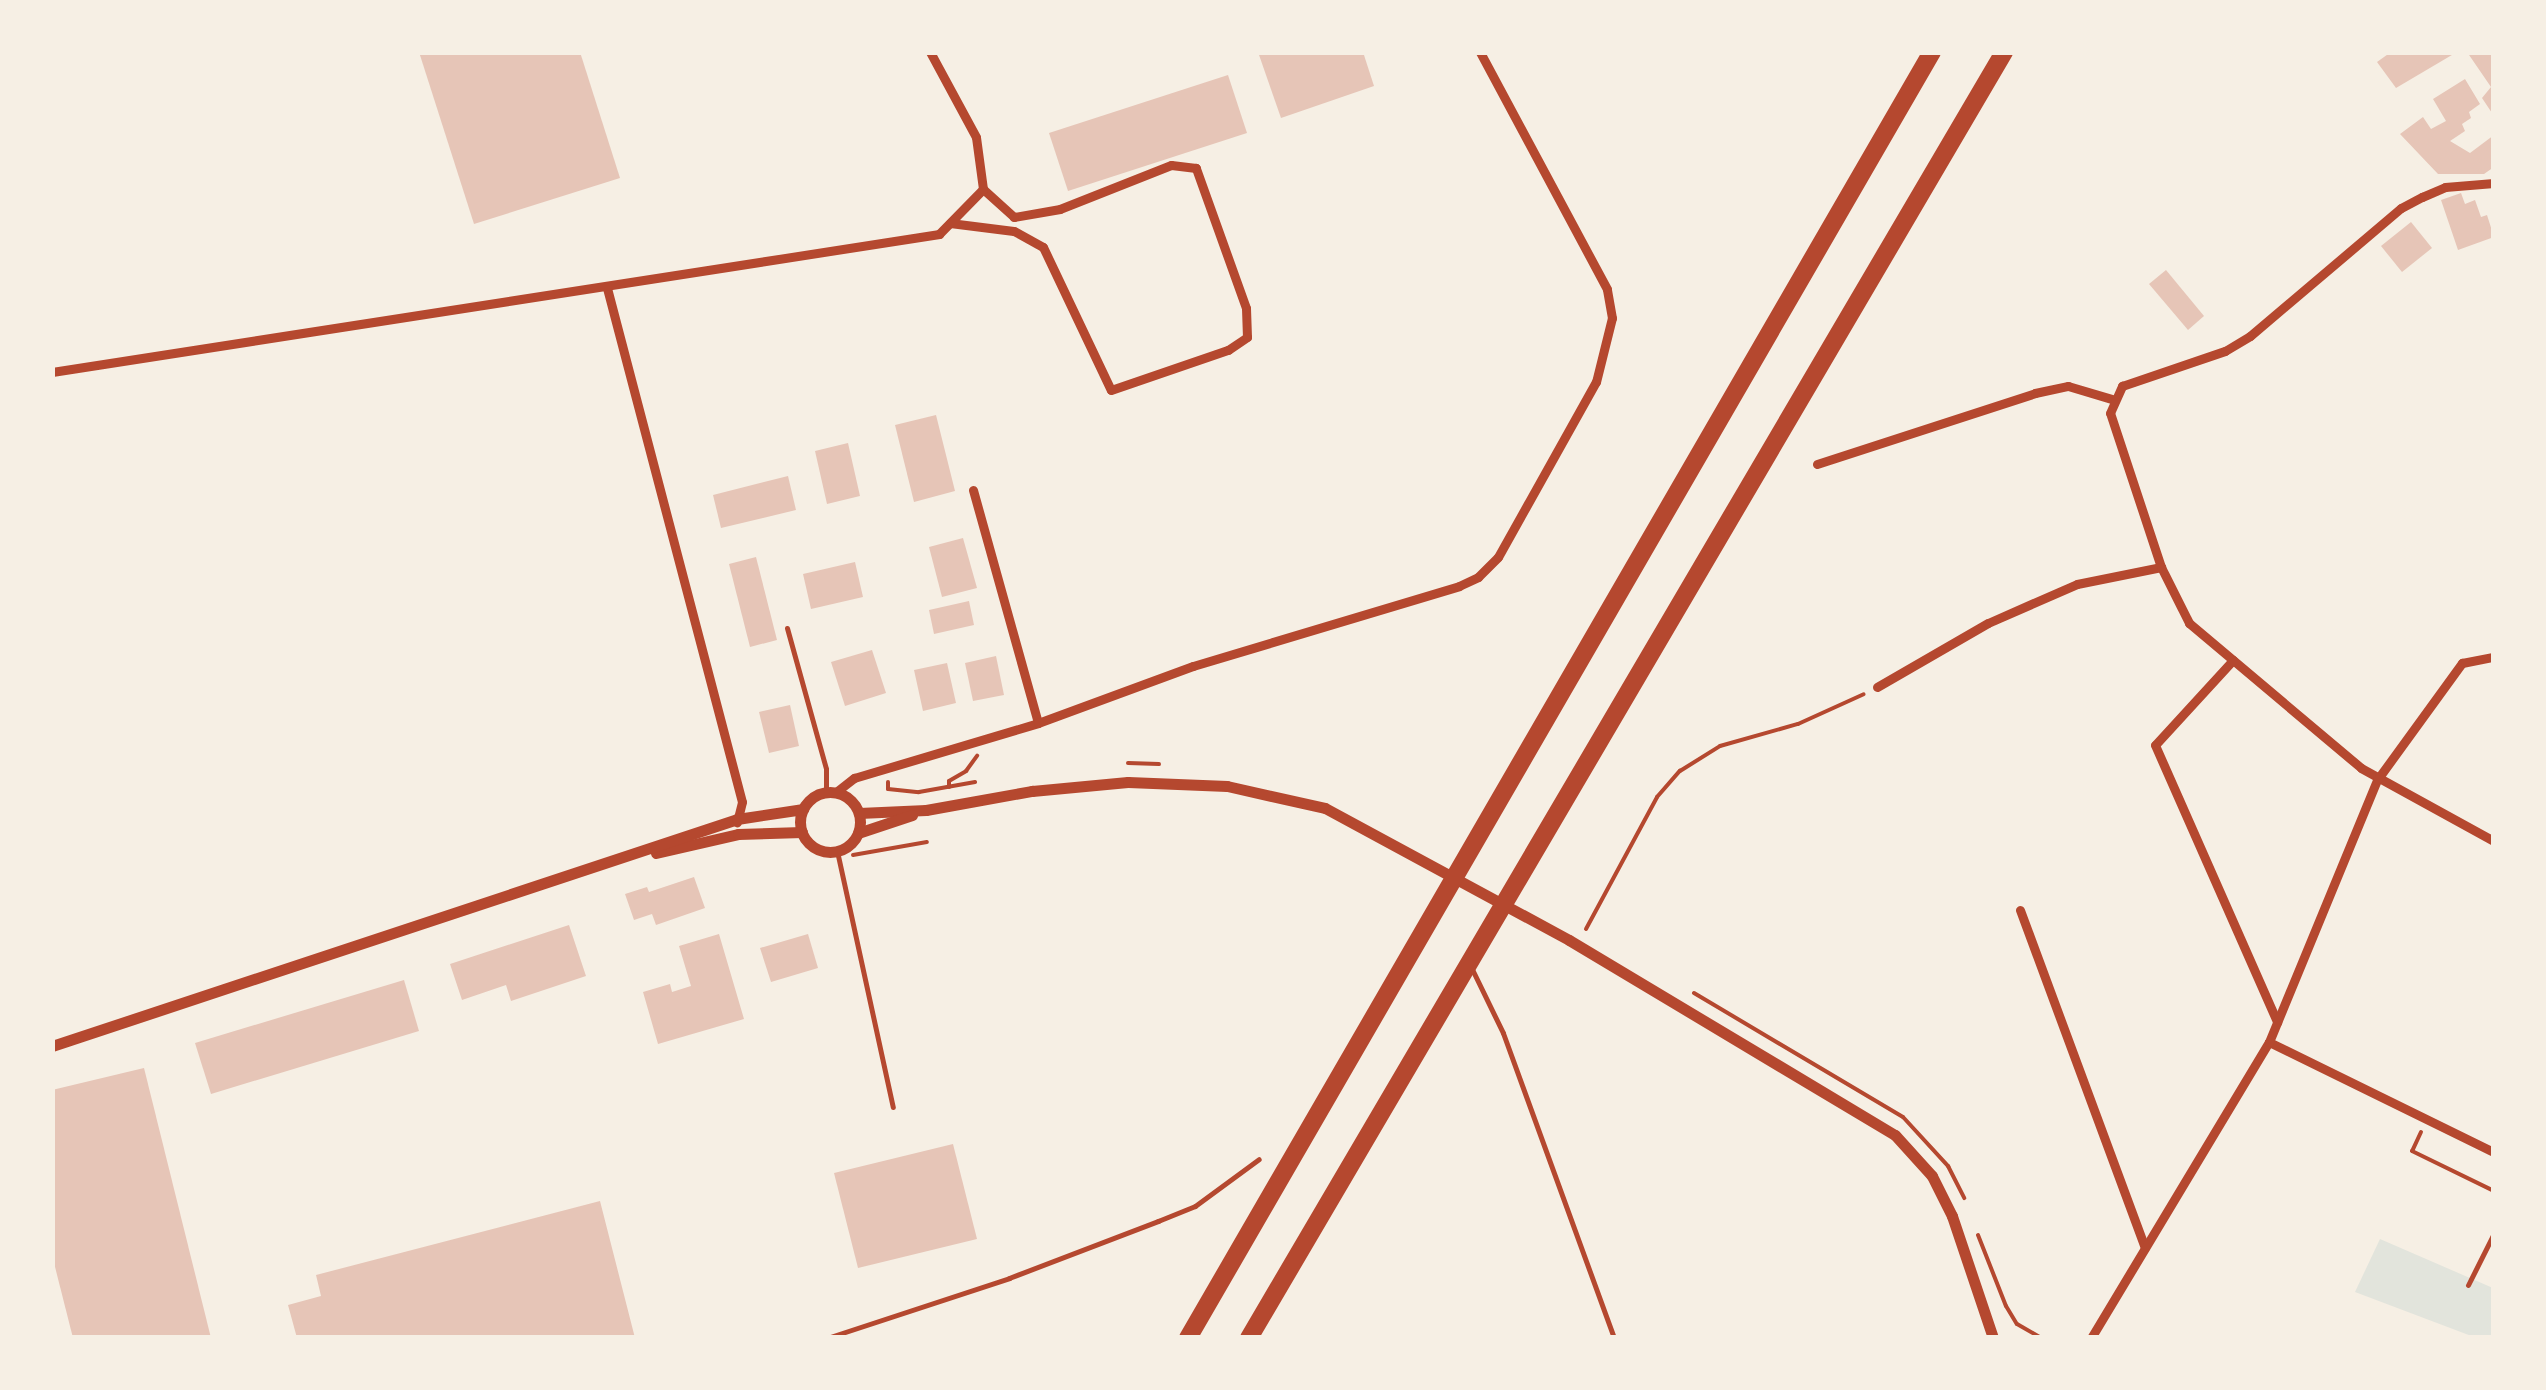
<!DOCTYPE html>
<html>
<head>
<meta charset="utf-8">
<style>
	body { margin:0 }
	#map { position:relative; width:2546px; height:1390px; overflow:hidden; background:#f6efe4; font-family:Figtree,sans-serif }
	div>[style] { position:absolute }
	.green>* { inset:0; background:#e2e4dc }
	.building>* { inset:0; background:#e6c5b7 }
	.path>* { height:4px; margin:-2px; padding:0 2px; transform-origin:2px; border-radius:2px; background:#b5482f }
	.service>* { height:5px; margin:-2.5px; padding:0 2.5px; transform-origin:2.5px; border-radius:2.5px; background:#b5482f }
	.minor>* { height:9px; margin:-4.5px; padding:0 4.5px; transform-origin:4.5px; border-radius:4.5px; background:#b5482f }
	.tertiary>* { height:11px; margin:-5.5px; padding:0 5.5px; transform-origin:5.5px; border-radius:5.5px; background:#b5482f }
	.tertiary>.ring { margin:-5.5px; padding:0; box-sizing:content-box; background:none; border:11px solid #b5482f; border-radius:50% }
	.motorway>* { height:18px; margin:-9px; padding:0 9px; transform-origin:9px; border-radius:9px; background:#b5482f }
	span { translate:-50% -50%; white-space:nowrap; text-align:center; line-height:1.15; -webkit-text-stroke:9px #f6efe4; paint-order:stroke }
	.frame { position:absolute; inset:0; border:55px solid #f6efe4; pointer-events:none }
</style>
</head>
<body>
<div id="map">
	<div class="green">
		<div style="clip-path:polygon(2380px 1239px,2493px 1288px,2493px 1337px,2474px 1337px,2355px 1292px)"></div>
	</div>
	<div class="building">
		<div style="clip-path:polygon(419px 52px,580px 52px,620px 178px,474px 224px)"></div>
		<div style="clip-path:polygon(1258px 52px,1363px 52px,1374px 86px,1281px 118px)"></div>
		<div style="clip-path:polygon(2391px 52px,2457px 52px,2396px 88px,2377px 62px)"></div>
		<div style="clip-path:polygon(2467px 52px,2494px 52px,2494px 116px,2482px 98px,2491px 87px)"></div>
		<div style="clip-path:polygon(1228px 75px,1247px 133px,1068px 191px,1049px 133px)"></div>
		<div style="clip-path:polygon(2465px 79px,2480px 104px,2469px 112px,2471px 118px,2462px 124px,2465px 131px,2450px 141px,2470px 153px,2494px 135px,2494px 167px,2484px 174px,2438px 174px,2400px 134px,2423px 117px,2431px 129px,2446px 121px,2433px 99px)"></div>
		<div style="clip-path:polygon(2461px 193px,2465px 204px,2475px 200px,2481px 217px,2487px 215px,2494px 237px,2458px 250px,2441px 200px)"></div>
		<div style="clip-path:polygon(2411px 222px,2432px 248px,2402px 272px,2381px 246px)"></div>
		<div style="clip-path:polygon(2166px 270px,2204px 316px,2188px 330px,2149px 284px)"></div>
		<div style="clip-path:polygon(936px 415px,955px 491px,914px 502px,895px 425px)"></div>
		<div style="clip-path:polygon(848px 443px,860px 496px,827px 504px,815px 451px)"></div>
		<div style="clip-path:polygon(788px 476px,796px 510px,721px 528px,713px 495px)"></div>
		<div style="clip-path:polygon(963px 538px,977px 588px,942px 597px,929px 547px)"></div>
		<div style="clip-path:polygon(756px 557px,777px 640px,750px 647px,729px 564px)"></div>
		<div style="clip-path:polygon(855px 562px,863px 597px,811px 609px,803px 574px)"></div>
		<div style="clip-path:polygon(969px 601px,974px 625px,934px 634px,929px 610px)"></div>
		<div style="clip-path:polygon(872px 650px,886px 693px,845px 706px,831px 662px)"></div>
		<div style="clip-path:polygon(996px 656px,1004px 695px,973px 701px,965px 663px)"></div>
		<div style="clip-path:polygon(947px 663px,956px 703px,923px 711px,914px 670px)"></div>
		<div style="clip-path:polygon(790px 705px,799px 746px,769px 753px,759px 712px)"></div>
		<div style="clip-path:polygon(694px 877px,705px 908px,656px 925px,652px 914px,634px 920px,625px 894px,647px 887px,649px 892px)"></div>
		<div style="clip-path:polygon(569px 925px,586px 976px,511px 1001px,506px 985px,462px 1000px,450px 964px)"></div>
		<div style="clip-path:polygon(719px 934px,744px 1019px,658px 1044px,643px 992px,670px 984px,672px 992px,691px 986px,679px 946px)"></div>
		<div style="clip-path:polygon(808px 934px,818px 968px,771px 982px,760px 948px)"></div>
		<div style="clip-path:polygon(404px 980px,419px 1031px,211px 1094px,195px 1043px)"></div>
		<div style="clip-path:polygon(144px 1068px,211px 1338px,73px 1338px,52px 1255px,52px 1090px)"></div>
		<div style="clip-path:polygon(953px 1144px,977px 1239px,858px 1268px,834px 1173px)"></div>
		<div style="clip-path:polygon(600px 1201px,635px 1338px,297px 1338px,288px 1305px,321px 1296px,316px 1275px)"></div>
	</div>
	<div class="path">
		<div style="left:1128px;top:763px;width:31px;rotate:2deg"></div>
		<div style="left:888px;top:782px;width:7px;rotate:90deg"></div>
		<div style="left:888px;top:789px;width:31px;rotate:6deg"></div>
		<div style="left:919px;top:792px;width:57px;rotate:-10.1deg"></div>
		<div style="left:949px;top:787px;width:6px;rotate:-90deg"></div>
		<div style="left:949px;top:781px;width:20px;rotate:-30deg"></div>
		<div style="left:966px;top:771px;width:19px;rotate:-54deg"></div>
		<div style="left:853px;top:855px;width:75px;rotate:-10deg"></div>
		<div style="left:1586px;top:929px;width:150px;rotate:-61.7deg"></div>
		<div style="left:1657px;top:797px;width:35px;rotate:-49deg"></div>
		<div style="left:1680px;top:771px;width:47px;rotate:-32deg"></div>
		<div style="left:1720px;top:746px;width:81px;rotate:-15.8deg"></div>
		<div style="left:1798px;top:724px;width:72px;rotate:-24.4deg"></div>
		<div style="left:1694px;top:993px;width:243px;rotate:30.7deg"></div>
		<div style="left:1903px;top:1117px;width:67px;rotate:47.4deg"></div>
		<div style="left:1948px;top:1166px;width:36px;rotate:63deg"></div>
		<div style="left:2421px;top:1132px;width:21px;rotate:115deg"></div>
		<div style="left:2412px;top:1151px;width:91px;rotate:26deg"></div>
		<div style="left:1978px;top:1235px;width:76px;rotate:68.5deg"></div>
		<div style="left:2006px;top:1306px;width:21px;rotate:59deg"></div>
		<div style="left:2017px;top:1324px;width:28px;rotate:30deg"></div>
	</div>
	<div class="service">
		<div style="left:787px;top:628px;width:146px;rotate:74.5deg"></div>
		<div style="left:826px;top:769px;width:23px;rotate:90deg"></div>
		<div style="left:837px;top:851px;width:262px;rotate:77.7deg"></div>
		<div style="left:1471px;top:967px;width:73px;rotate:64.1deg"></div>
		<div style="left:1503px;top:1033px;width:325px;rotate:70deg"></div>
		<div style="left:2468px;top:1285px;width:58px;rotate:-63.4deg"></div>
		<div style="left:827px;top:1338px;width:192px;rotate:-18.2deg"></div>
		<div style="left:1009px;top:1278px;width:160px;rotate:-20.9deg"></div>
		<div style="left:1158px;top:1221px;width:40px;rotate:-22deg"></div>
		<div style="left:1195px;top:1206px;width:79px;rotate:-36.3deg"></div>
	</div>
	<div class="minor">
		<div style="left:950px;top:223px;width:64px;rotate:7.1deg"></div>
		<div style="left:1014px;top:231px;width:33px;rotate:29deg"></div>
		<div style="left:1043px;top:247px;width:158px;rotate:64.6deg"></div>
		<div style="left:1111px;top:390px;width:124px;rotate:-18.9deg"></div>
		<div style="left:1228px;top:350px;width:23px;rotate:-34deg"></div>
		<div style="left:1247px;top:337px;width:29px;rotate:-92deg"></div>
		<div style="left:1246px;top:308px;width:149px;rotate:-109.7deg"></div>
		<div style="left:1196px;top:168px;width:25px;rotate:-173deg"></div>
		<div style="left:1171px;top:165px;width:119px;rotate:158.4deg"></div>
		<div style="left:1060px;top:209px;width:47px;rotate:170.1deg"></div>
		<div style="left:1014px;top:217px;width:42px;rotate:-137.9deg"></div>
		<div style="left:607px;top:288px;width:531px;rotate:75.28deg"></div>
		<div style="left:742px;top:802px;width:21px;rotate:104deg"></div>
		<div style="left:52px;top:372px;width:898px;rotate:-8.84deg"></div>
		<div style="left:939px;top:234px;width:63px;rotate:-45.6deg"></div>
		<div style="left:983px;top:189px;width:52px;rotate:-97.7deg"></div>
		<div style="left:976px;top:137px;width:97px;rotate:-118.4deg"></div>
		<div style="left:1817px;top:464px;width:229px;rotate:-18deg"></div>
		<div style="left:2035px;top:393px;width:34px;rotate:-12deg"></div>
		<div style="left:2068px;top:386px;width:46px;rotate:16.5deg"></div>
		<div style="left:973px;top:490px;width:242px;rotate:74.4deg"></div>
		<div style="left:2161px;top:567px;width:162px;rotate:-108.3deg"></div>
		<div style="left:2110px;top:413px;width:30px;rotate:-66deg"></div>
		<div style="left:2122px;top:386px;width:109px;rotate:-18.8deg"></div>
		<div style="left:2225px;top:351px;width:29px;rotate:-31deg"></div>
		<div style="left:2250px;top:336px;width:198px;rotate:-40.3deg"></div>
		<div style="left:2401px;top:208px;width:24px;rotate:-28deg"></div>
		<div style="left:2422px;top:197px;width:25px;rotate:-23deg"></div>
		<div style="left:2445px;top:187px;width:49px;rotate:-4.7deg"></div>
		<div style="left:2233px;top:660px;width:115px;rotate:132.5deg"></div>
		<div style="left:2155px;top:745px;width:303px;rotate:66.2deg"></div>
		<div style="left:1877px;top:687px;width:128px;rotate:-30deg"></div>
		<div style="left:1988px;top:623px;width:97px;rotate:-23.7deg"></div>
		<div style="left:2077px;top:584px;width:86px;rotate:-11.4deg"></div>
		<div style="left:2161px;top:567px;width:63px;rotate:63.4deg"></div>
		<div style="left:2189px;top:623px;width:225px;rotate:40.1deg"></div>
		<div style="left:2361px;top:768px;width:152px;rotate:28.8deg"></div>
		<div style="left:836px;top:792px;width:23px;rotate:-38deg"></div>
		<div style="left:854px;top:778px;width:192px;rotate:-16.6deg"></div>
		<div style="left:1038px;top:723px;width:165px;rotate:-20.2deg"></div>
		<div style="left:1193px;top:666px;width:278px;rotate:-16.7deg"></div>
		<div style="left:1459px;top:586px;width:21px;rotate:-25deg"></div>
		<div style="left:1478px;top:577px;width:28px;rotate:-45deg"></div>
		<div style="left:1498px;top:557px;width:201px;rotate:-60.8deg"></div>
		<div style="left:1596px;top:382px;width:66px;rotate:-76deg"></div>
		<div style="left:1612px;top:318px;width:29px;rotate:-100deg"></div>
		<div style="left:1607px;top:289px;width:269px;rotate:-118.2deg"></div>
		<div style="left:2020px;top:910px;width:360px;rotate:69.7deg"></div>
		<div style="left:2269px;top:1042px;width:250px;rotate:26.1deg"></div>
		<div style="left:2091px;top:1338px;width:345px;rotate:-59deg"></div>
		<div style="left:2269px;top:1042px;width:283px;rotate:-67.6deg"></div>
		<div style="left:2377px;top:780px;width:145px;rotate:-54deg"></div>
		<div style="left:2462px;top:663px;width:33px;rotate:-11deg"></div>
	</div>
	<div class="tertiary">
		<div class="ring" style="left:800px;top:792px;width:49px;height:49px"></div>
		<div style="left:859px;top:813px;width:67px;rotate:-2.6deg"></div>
		<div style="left:926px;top:810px;width:108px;rotate:-10.2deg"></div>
		<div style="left:1032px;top:791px;width:96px;rotate:-5.4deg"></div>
		<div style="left:1128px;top:782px;width:99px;rotate:2.3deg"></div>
		<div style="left:1227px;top:786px;width:100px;rotate:12.7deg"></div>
		<div style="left:1325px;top:808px;width:277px;rotate:28.4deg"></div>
		<div style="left:1569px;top:940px;width:380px;rotate:30.9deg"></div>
		<div style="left:1895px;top:1135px;width:55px;rotate:47.9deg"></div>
		<div style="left:1932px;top:1176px;width:45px;rotate:63.4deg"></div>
		<div style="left:1952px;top:1216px;width:129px;rotate:71.4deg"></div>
		<div style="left:858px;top:833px;width:57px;rotate:-18.4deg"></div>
		<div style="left:656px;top:853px;width:84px;rotate:-13deg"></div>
		<div style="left:738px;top:834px;width:64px;rotate:-1.8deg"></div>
		<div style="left:52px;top:1046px;width:722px;rotate:-18.33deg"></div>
		<div style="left:737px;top:819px;width:67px;rotate:-8.6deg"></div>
	</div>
	<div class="motorway">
		<div style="left:1188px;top:1338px;width:1486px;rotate:-59.95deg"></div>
		<div style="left:1249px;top:1338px;width:1491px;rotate:-59.58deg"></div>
	</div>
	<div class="frame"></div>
</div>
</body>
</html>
